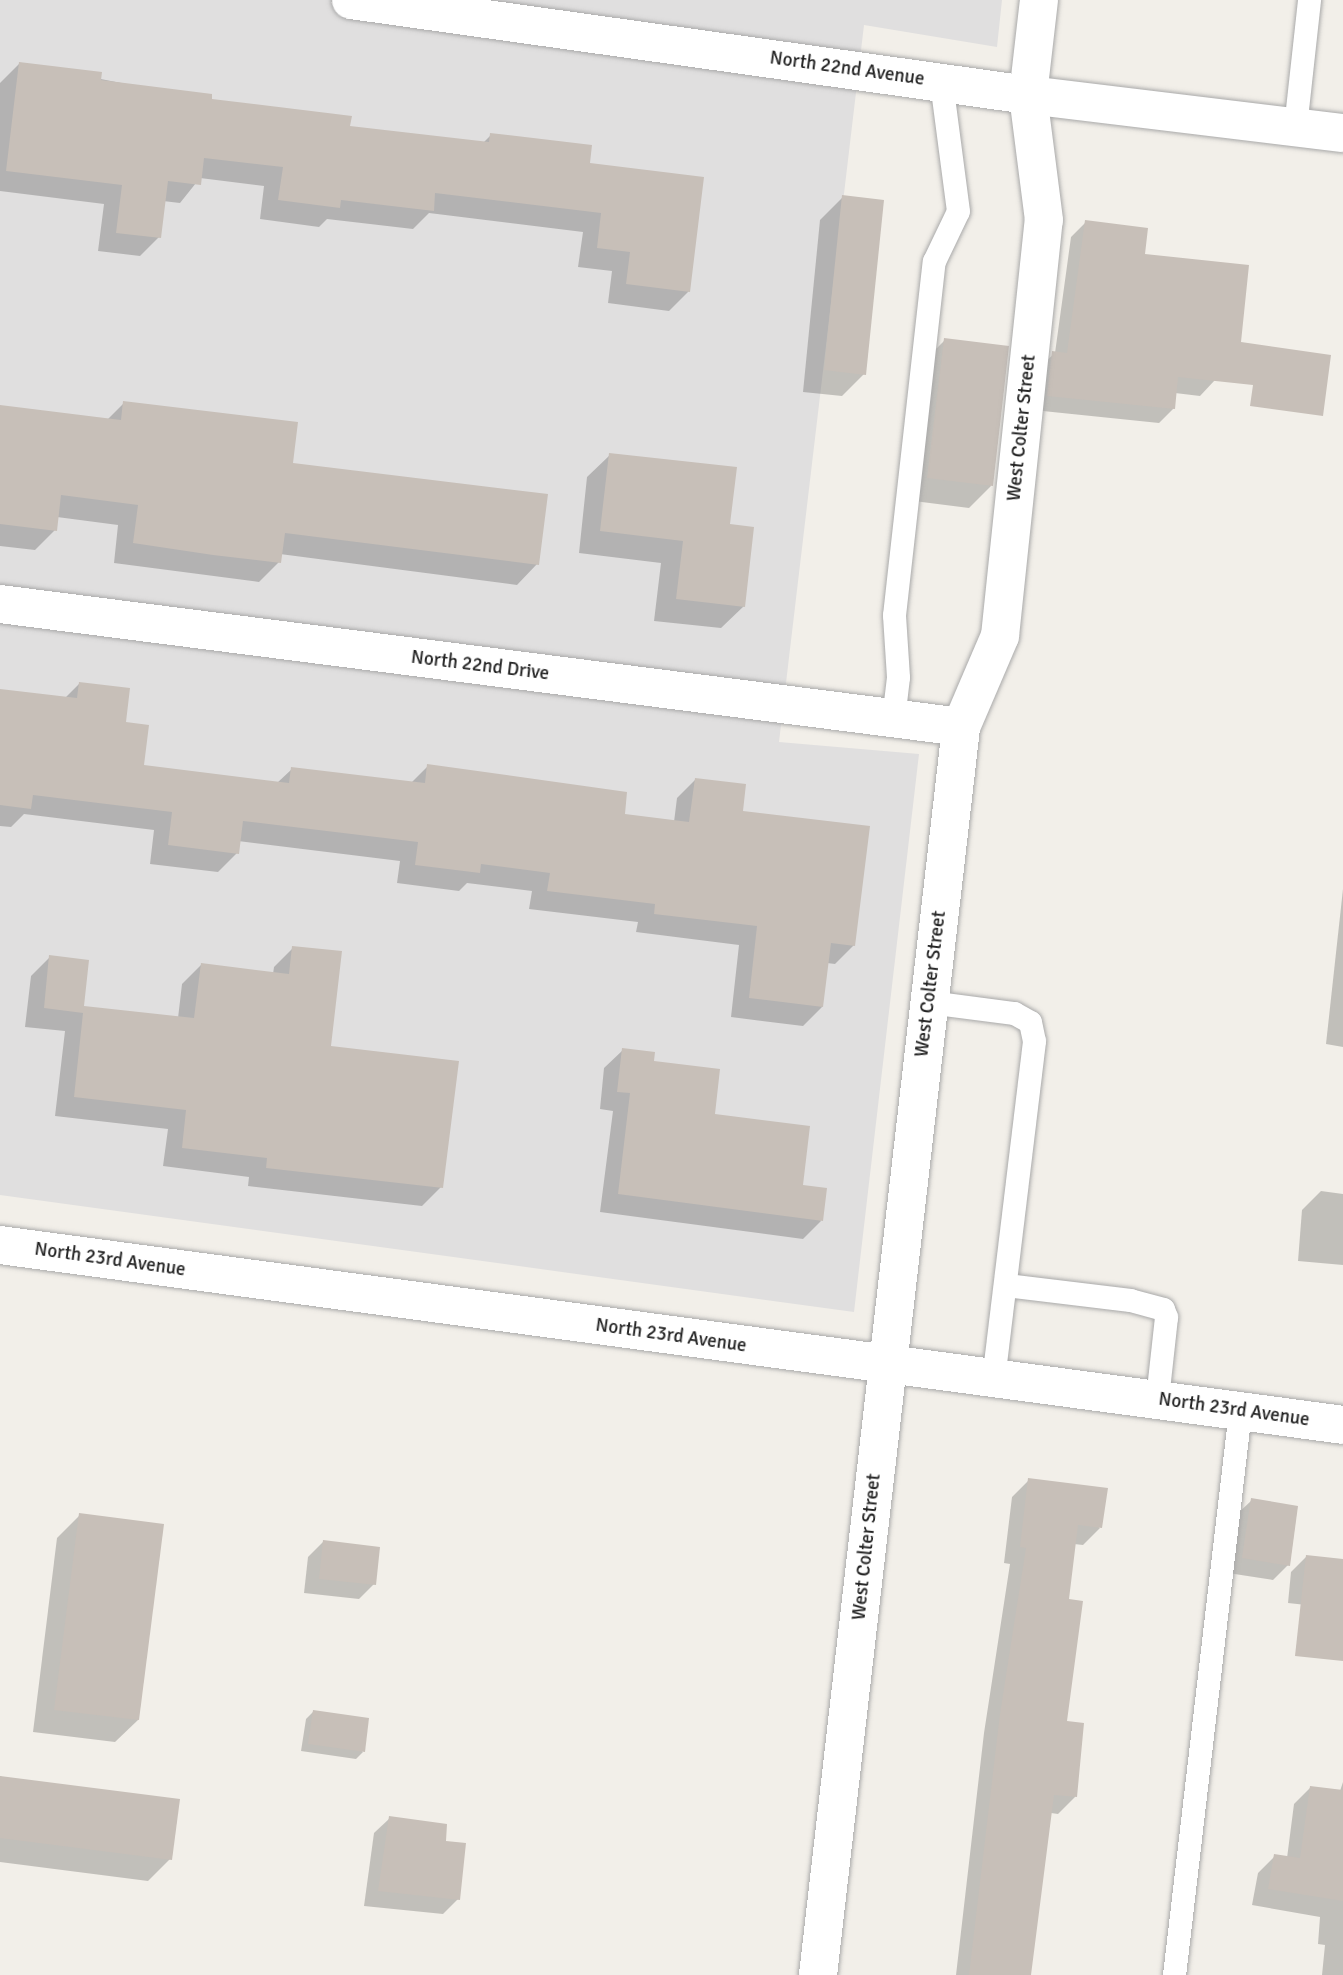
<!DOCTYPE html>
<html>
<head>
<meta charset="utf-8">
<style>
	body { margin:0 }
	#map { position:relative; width:1343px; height:1975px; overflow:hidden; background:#f2efe9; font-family:Signika,sans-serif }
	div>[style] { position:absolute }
	.residential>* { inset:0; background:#e0dfdf }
	.shadow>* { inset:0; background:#0003 }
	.building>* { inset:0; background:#c7bfb8 }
	.roads { filter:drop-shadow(0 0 2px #a9a9a9) drop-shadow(0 0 2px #a9a9a9) }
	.service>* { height:23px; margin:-11.5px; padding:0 11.5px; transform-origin:11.5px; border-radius:11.5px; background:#fff }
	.minor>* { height:38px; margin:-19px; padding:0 19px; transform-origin:19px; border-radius:19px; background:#fff }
	.tertiary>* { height:38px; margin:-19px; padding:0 19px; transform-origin:19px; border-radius:19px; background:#fff }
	span { translate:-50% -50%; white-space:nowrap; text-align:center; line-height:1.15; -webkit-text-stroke:5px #fff; paint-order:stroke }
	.street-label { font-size:19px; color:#222 }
</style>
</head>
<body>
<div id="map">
	<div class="residential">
		<div style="clip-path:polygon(0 0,1002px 0,997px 47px,864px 25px,779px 742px,919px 754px,854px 1312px,0 1195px)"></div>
	</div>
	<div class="shadow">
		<div style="clip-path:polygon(20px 63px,348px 128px,483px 143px,491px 135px,588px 164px,689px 291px,669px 311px,608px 303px,612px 271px,578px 267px,583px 232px,429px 213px,413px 229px,327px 219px,319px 227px,260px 219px,264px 186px,200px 178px,180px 203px,163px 201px,159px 237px,140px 256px,98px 251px,104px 204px,0 191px,0 83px)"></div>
		<div style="clip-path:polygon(843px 197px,864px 374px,842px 396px,803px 392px,820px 220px)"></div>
		<div style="clip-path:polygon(1086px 222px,1143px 255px,1215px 380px,1200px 396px,1175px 393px,1174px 408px,1159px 423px,1033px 410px,1038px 368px,1055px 353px,1071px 237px)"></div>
		<div style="clip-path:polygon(945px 340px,991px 486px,969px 508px,906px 500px,923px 362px)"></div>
		<div style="clip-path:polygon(124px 403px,291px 465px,537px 564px,517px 585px,280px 554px,279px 562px,259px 582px,114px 563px,118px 525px,57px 517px,55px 530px,35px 550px,0 546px,0 408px,107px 420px)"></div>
		<div style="clip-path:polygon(610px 455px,728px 525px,744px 606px,721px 628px,654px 621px,661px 563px,579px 553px,587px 477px)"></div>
		<div style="clip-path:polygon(79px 684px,124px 724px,142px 767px,277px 783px,292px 769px,411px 783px,428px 766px,623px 815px,674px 822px,677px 798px,695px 780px,741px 812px,854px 945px,835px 964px,827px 963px,822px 1007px,803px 1026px,731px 1017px,739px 945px,636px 932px,638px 922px,529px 909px,532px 891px,467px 883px,459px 891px,397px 883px,400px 861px,238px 841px,237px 853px,218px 872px,150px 864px,154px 830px,24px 814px,11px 827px,0 826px,0 690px,65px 698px)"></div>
		<div style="clip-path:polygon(1343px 889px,1343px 1047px,1326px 1044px)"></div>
		<div style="clip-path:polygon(293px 948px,329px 1047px,441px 1187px,422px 1206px,248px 1186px,249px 1177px,163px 1166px,168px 1129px,55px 1116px,65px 1031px,25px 1027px,31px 976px,50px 957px,82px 1008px,178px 1018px,182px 984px,201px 965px,273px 974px,274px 967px)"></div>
		<div style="clip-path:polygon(623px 1050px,652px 1063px,801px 1186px,821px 1221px,803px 1239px,600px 1212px,613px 1111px,600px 1109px,604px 1068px)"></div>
		<div style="clip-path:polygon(1321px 1191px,1343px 1194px,1343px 1265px,1298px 1261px,1302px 1210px)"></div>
		<div style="clip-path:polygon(1029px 1480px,1100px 1528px,1083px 1545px,1074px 1544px,1067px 1600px,1065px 1723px,1075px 1797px,1058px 1814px,1051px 1813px,1029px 1975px,956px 1975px,984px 1733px,1010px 1564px,1004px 1563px,1012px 1497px)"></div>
		<div style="clip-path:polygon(1252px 1500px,1288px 1565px,1273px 1580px,1228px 1573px,1236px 1515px)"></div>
		<div style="clip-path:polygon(80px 1515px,138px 1720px,115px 1742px,33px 1732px,57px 1538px)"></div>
		<div style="clip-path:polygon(323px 1542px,374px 1584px,359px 1599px,304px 1593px,308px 1557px)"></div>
		<div style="clip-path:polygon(1306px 1557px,1343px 1561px,1343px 1609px,1288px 1603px,1291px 1572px)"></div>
		<div style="clip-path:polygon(313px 1712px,363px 1752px,356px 1759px,301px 1751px,306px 1719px)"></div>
		<div style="clip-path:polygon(0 1776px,170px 1859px,148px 1881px,0 1862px)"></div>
		<div style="clip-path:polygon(1343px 1782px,1343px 1975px,1322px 1975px,1325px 1945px,1318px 1944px,1320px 1917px,1252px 1905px,1258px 1873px,1275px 1856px,1287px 1858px,1294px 1804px,1311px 1787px,1340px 1791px)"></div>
		<div style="clip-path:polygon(390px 1818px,444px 1842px,458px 1899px,443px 1914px,364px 1906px,374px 1833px)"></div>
	</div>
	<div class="building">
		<div style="clip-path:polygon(19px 62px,102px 72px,101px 80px,212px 94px,212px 99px,352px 116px,350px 126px,489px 142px,490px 133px,592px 145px,590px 163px,704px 177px,690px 292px,626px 284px,630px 252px,597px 248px,601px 213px,435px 193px,434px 211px,341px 200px,340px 208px,278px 200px,283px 167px,204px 158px,201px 185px,168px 181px,161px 238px,116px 233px,122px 185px,6px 171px)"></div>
		<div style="clip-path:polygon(842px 195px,884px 200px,866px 375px,824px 370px)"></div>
		<div style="clip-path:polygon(1085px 220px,1148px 228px,1145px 254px,1249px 265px,1241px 342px,1331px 355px,1323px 416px,1250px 406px,1253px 385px,1178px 377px,1175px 409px,1047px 396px,1052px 351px,1067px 353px)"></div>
		<div style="clip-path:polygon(944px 338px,1009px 346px,993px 486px,927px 478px)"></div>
		<div style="clip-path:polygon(123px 401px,298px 422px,293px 463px,548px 494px,539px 565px,285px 533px,281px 563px,213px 555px,133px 543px,138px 505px,61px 495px,57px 531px,0 524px,0 405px,121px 420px)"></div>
		<div style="clip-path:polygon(609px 453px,737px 467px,730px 524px,754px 527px,745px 607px,676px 599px,683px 541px,600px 531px)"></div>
		<div style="clip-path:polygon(79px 682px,130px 688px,126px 722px,149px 725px,144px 765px,289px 783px,291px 767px,425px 783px,427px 764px,627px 792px,625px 814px,689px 822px,695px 778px,746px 784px,743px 811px,870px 826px,855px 946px,831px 943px,823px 1007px,749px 998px,757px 926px,654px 914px,655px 904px,547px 891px,550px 873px,481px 864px,480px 873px,415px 865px,418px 842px,243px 821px,239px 854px,168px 845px,172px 812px,33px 795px,31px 809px,0 805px,0 689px,77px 698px)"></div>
		<div style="clip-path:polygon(292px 946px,342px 951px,331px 1046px,459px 1061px,443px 1188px,266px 1168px,267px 1158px,182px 1148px,186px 1110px,74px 1097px,83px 1013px,44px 1008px,49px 955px,89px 960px,84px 1006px,194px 1018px,201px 963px,289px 974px)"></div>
		<div style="clip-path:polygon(622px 1048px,655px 1052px,654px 1061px,720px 1069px,715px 1114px,810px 1126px,803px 1185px,827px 1188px,823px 1221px,618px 1194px,630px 1093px,617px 1092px)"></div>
		<div style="clip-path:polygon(1028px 1478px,1108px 1488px,1102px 1528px,1078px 1525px,1069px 1599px,1083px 1601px,1067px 1721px,1084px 1723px,1077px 1797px,1054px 1795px,1031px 1975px,969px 1975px,1000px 1714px,1026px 1548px,1020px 1547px)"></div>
		<div style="clip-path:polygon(1251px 1498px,1298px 1506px,1290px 1566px,1242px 1558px)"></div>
		<div style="clip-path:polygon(79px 1513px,164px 1524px,139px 1720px,54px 1710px)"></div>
		<div style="clip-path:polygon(323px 1540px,380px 1547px,376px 1585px,319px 1579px)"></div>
		<div style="clip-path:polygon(1306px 1555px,1343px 1559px,1343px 1661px,1295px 1656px)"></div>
		<div style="clip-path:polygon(313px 1710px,369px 1718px,365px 1752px,308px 1744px)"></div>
		<div style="clip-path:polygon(0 1776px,180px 1799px,172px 1860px,0 1838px)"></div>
		<div style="clip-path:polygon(1310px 1786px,1343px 1790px,1343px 1901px,1268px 1889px,1274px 1854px,1300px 1858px)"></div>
		<div style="clip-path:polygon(389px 1816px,447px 1824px,446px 1841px,466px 1843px,460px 1900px,378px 1891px)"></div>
	</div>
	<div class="roads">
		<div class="service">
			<div style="left:1295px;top:127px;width:128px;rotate:-83.7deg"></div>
			<div style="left:893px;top:719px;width:42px;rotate:-83.2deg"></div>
			<div style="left:898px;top:677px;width:62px;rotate:-93.7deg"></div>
			<div style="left:894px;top:615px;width:356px;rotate:-83.6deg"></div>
			<div style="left:934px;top:261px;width:55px;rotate:-64.4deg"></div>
			<div style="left:958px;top:211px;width:130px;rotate:-97.5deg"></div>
			<div style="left:929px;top:1002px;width:86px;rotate:7.4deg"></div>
			<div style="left:1014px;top:1013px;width:18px;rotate:29deg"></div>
			<div style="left:1030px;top:1022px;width:19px;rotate:78deg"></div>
			<div style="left:1034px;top:1041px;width:339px;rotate:96.9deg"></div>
			<div style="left:1006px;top:1285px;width:125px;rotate:6.9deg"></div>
			<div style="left:1130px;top:1300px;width:34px;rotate:15deg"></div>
			<div style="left:1163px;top:1309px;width:9px;rotate:69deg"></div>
			<div style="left:1166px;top:1317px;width:82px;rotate:96.3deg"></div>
			<div style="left:1174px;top:1975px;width:568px;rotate:-83.33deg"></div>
		</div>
		<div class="minor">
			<div style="left:351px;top:0;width:684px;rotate:7.99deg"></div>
			<div style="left:1028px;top:95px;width:317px;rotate:6.9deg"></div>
			<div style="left:0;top:604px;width:969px;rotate:7.29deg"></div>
		</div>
		<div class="tertiary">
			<div style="left:0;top:1245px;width:1355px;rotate:7.63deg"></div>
			<div style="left:818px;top:1975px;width:1256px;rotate:-83.46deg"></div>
			<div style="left:961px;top:727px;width:99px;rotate:-66.8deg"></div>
			<div style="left:1000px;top:636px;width:418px;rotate:-84deg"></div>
			<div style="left:1044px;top:220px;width:126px;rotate:-97.3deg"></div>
			<div style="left:1028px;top:95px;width:96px;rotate:-83.4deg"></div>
		</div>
	</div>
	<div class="street-label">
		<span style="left:847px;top:69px;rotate:8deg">North 22nd Avenue</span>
		<span style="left:1022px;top:428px;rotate:-84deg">West Colter Street</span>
		<span style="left:480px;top:666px;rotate:7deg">North 22nd Drive</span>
		<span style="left:931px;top:984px;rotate:-83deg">West Colter Street</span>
		<span style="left:110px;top:1260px;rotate:8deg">North 23rd Avenue</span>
		<span style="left:671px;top:1336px;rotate:8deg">North 23rd Avenue</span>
		<span style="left:1234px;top:1410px;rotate:8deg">North 23rd Avenue</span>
		<span style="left:867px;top:1547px;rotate:-84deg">West Colter Street</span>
	</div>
</div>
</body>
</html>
